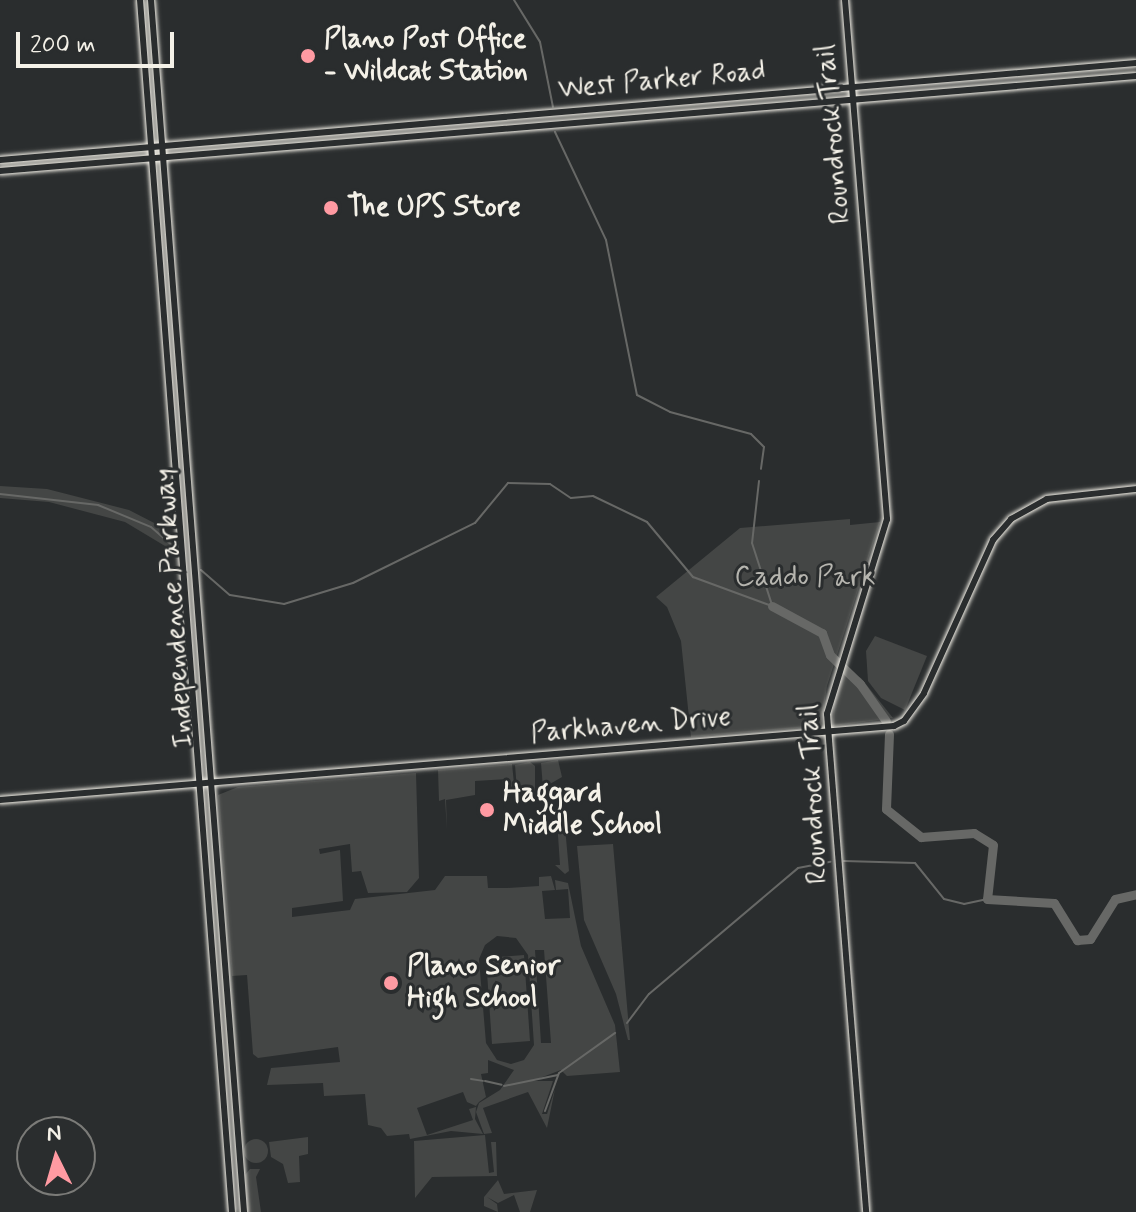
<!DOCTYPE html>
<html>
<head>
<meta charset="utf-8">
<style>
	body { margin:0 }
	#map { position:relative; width:1136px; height:1212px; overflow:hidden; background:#2a2d2e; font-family:Mynerve,sans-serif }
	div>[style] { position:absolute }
	.green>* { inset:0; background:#444645 }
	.round { border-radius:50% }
	.stream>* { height:2px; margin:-1px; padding:0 1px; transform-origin:1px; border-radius:1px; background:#676866 }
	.river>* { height:9px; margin:-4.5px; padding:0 4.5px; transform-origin:4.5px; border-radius:4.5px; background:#676866 }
	.roads { filter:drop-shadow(0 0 2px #f4f1e8) drop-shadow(0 0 2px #f4f1e8) }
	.tertiary>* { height:6px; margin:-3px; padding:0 3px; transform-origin:3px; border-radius:3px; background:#2a2d2e }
	.secondary>* { height:6px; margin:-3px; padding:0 3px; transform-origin:3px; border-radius:3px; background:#2a2d2e }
	.dots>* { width:22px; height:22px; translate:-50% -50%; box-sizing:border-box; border:4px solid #2a2d2e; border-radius:50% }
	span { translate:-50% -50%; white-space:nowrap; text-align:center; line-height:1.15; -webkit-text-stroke:6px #2a2d2e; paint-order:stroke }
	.poi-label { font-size:28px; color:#f4f1e8; font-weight:700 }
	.left { translate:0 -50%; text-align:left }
	.street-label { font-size:28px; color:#f4f1e8 }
	.park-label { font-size:28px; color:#b6b5af }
	.north { position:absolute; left:16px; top:1116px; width:80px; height:80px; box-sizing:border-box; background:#2a2d2e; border:2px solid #7b7b78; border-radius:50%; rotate:355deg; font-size:22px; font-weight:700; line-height:32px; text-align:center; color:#f4f1e8 }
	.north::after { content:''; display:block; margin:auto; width:28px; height:36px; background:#ff9aa2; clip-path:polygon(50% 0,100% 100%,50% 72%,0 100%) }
	.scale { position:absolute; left:16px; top:32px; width:158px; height:36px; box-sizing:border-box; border:4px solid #f4f1e8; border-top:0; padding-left:10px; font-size:24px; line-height:28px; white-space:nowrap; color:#f4f1e8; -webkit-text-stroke:6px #2a2d2e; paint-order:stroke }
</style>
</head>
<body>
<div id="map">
	<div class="green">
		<div style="clip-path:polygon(0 486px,47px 489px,129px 510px,162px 527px,175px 540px,175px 552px,125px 522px,49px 502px,0 498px)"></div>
		<div style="clip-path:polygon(850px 519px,850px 525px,880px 522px,827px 686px,821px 726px,691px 737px,681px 641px,667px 607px,656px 597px,740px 528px)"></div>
		<div style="clip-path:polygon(875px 636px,927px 656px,905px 710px,881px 698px,868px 681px,866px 651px)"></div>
		<div style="clip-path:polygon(845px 670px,861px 678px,893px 718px,833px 726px,834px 698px)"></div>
		<div style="clip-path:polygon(558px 760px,562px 777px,543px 788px,541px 763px)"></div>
		<div style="clip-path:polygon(530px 762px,535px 766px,535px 804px,533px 791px,517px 790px,515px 765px)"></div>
		<div style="clip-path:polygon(512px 764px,515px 793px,503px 793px,502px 781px,508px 779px,475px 781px,475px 795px,446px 800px,447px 830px,445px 799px,439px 801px,438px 770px)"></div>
		<div style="clip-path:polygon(evenodd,416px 773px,419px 878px,407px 892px,368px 893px,361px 871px,352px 872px,350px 844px,319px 849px,320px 854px,340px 850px,343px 901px,292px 908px,292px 917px,350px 910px,355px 899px,435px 890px,445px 876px,487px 876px,488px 888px,507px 888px,539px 886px,539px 877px,551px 876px,555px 890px,542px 891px,545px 919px,570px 918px,568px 889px,556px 890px,555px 880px,568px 883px,581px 946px,615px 1025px,620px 1072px,567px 1076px,561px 1070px,532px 1081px,553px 1081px,542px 1114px,547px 1114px,555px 1089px,547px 1128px,528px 1092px,483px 1108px,492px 1133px,484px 1134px,476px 1112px,479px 1103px,500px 1090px,514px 1070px,488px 1060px,488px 1073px,481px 1074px,486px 1097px,479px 1102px,476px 1106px,467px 1102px,463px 1092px,417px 1108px,427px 1135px,473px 1120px,469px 1109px,476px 1107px,475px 1119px,483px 1134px,451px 1131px,410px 1139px,409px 1134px,387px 1136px,381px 1128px,368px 1125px,365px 1094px,324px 1096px,323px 1083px,267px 1085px,271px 1068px,340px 1062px,338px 1047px,258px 1058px,253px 1054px,247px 975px,232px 976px,218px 795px,238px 787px,416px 773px,497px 936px,516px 938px,528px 955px,534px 1045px,524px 1060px,511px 1064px,497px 1060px,486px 1043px,479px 959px,485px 945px,497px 936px,416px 773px,535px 950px,544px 950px,551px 1043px,541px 1043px,535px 950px)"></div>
		<div style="clip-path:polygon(563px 805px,569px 871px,565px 874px,555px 865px,560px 865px,556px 806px)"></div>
		<div style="clip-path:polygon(613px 844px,630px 1040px,628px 1040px,616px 994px,584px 920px,577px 846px)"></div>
		<div style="clip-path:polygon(524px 955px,530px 1041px,492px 1044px,486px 958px)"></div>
		<div style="clip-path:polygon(485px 1135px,489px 1173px,494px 1172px,491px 1142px,496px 1142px,497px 1176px,432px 1177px,415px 1198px,414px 1141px)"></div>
		<div style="clip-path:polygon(308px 1137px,308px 1154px,299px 1156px,300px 1182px,288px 1183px,283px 1164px,271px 1157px,269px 1142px)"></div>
		<div class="round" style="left:244px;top:1139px;width:24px;height:24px"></div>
		<div style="clip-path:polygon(250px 1169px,260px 1169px,256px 1177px,261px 1212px,248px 1212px,245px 1175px)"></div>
		<div style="clip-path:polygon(498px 1180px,504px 1194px,537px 1190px,530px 1212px,520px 1212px,514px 1195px,498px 1203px,487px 1197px,497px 1204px,498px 1212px,484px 1206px,484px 1197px)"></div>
	</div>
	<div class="stream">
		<div style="left:514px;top:0;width:49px;rotate:58.2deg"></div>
		<div style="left:540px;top:42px;width:66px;rotate:78.7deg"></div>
		<div style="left:555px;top:132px;width:119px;rotate:64.7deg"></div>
		<div style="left:606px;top:240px;width:158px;rotate:78.7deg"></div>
		<div style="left:637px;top:395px;width:37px;rotate:27deg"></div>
		<div style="left:670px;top:412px;width:84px;rotate:15.2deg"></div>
		<div style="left:751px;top:434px;width:18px;rotate:45deg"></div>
		<div style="left:764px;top:447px;width:22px;rotate:98deg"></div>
		<div style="left:759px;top:481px;width:62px;rotate:96.4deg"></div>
		<div style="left:752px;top:543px;width:65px;rotate:72.1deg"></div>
		<div style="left:0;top:494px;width:99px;rotate:6.4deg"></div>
		<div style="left:98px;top:505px;width:57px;rotate:22.5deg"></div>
		<div style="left:151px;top:527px;width:30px;rotate:41deg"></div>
		<div style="left:201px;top:570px;width:38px;rotate:41deg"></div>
		<div style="left:230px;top:595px;width:55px;rotate:9.5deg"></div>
		<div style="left:284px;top:604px;width:72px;rotate:-16.9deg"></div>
		<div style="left:353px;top:583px;width:136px;rotate:-26.2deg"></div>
		<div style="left:475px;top:523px;width:52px;rotate:-50.5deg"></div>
		<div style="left:508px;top:483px;width:42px;rotate:1.4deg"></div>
		<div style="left:550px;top:484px;width:25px;rotate:34deg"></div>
		<div style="left:571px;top:498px;width:22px;rotate:-5deg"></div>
		<div style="left:593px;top:496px;width:60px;rotate:25.7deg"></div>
		<div style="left:647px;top:522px;width:72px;rotate:50.1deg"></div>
		<div style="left:693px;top:577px;width:84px;rotate:20.2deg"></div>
		<div style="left:844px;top:861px;width:71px;rotate:1.6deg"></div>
		<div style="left:915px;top:863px;width:46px;rotate:51.1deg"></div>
		<div style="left:944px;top:899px;width:21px;rotate:14deg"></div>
		<div style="left:964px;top:904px;width:24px;rotate:-12deg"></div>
		<div style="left:627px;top:1023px;width:36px;rotate:-53deg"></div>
		<div style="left:649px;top:994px;width:195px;rotate:-40.2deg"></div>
		<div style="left:798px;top:868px;width:33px;rotate:-11deg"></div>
		<div style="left:471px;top:1079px;width:12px;rotate:9deg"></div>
		<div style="left:485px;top:1081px;width:17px;rotate:13deg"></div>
		<div style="left:504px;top:1086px;width:55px;rotate:-11.5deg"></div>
		<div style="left:545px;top:1111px;width:40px;rotate:-69.8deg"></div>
		<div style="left:559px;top:1073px;width:69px;rotate:-35.5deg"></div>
	</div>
	<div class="river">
		<div style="left:772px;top:606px;width:57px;rotate:28.4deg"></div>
		<div style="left:822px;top:633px;width:23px;rotate:70deg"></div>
		<div style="left:830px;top:655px;width:42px;rotate:44deg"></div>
		<div style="left:860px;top:684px;width:45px;rotate:54.9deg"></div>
		<div style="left:889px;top:734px;width:75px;rotate:92.3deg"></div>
		<div style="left:886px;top:809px;width:45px;rotate:38.7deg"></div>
		<div style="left:921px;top:837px;width:53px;rotate:-4.3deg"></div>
		<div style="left:974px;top:833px;width:22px;rotate:32deg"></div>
		<div style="left:993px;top:845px;width:54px;rotate:96.3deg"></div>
		<div style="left:987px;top:899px;width:67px;rotate:3.4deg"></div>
		<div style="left:1054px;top:903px;width:44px;rotate:58.1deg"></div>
		<div style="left:1077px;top:940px;width:13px;rotate:-4deg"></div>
		<div style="left:1090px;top:939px;width:47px;rotate:-58deg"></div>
		<div style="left:1115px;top:899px;width:22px;rotate:-13deg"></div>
	</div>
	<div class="roads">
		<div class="tertiary">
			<div style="left:845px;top:0;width:521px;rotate:85.37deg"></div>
			<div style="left:887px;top:519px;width:204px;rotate:107.1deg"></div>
			<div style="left:827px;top:714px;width:500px;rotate:85.5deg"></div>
			<div style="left:0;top:800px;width:897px;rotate:-4.73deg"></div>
			<div style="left:894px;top:726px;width:11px;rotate:-27deg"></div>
			<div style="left:904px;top:721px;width:34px;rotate:-54deg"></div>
			<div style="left:924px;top:693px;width:168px;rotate:-65.7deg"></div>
			<div style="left:993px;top:540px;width:28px;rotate:-49deg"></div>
			<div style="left:1011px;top:519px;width:41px;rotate:-29.1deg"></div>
			<div style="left:1047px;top:499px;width:90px;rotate:-6.4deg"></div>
		</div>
		<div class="secondary">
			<div style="left:140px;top:0;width:1215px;rotate:85.66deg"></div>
			<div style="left:151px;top:0;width:1216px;rotate:85.61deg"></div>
			<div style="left:0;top:160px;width:1140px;rotate:-4.88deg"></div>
			<div style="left:0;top:171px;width:1140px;rotate:-4.78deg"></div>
		</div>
	</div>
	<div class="dots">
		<div style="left:308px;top:56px;background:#ff9aa2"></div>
		<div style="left:331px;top:208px;background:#ff9aa2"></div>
		<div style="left:487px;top:810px;background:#ff9aa2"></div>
		<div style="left:391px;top:983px;background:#ff9aa2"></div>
	</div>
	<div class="poi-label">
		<span class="left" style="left:324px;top:56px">Plano Post Office<br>- Wildcat Station</span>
		<span class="left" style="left:347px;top:208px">The UPS Store</span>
		<span class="left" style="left:503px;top:810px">Haggard<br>Middle School</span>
		<span class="left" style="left:407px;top:983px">Plano Senior<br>High School</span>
	</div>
	<div class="street-label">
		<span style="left:662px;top:81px;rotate:-5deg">West Parker Road</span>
		<span style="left:834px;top:134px;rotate:-95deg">Roundrock Trail</span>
		<span style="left:175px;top:608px;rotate:-94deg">Independence Parkway</span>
		<span style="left:631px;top:726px;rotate:-5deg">Parkhaven Drive</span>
		<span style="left:814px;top:794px;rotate:-93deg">Roundrock Trail</span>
	</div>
	<div class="park-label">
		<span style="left:805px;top:578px">Caddo Park</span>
	</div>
	<div class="north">N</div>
	<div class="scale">200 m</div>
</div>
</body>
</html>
